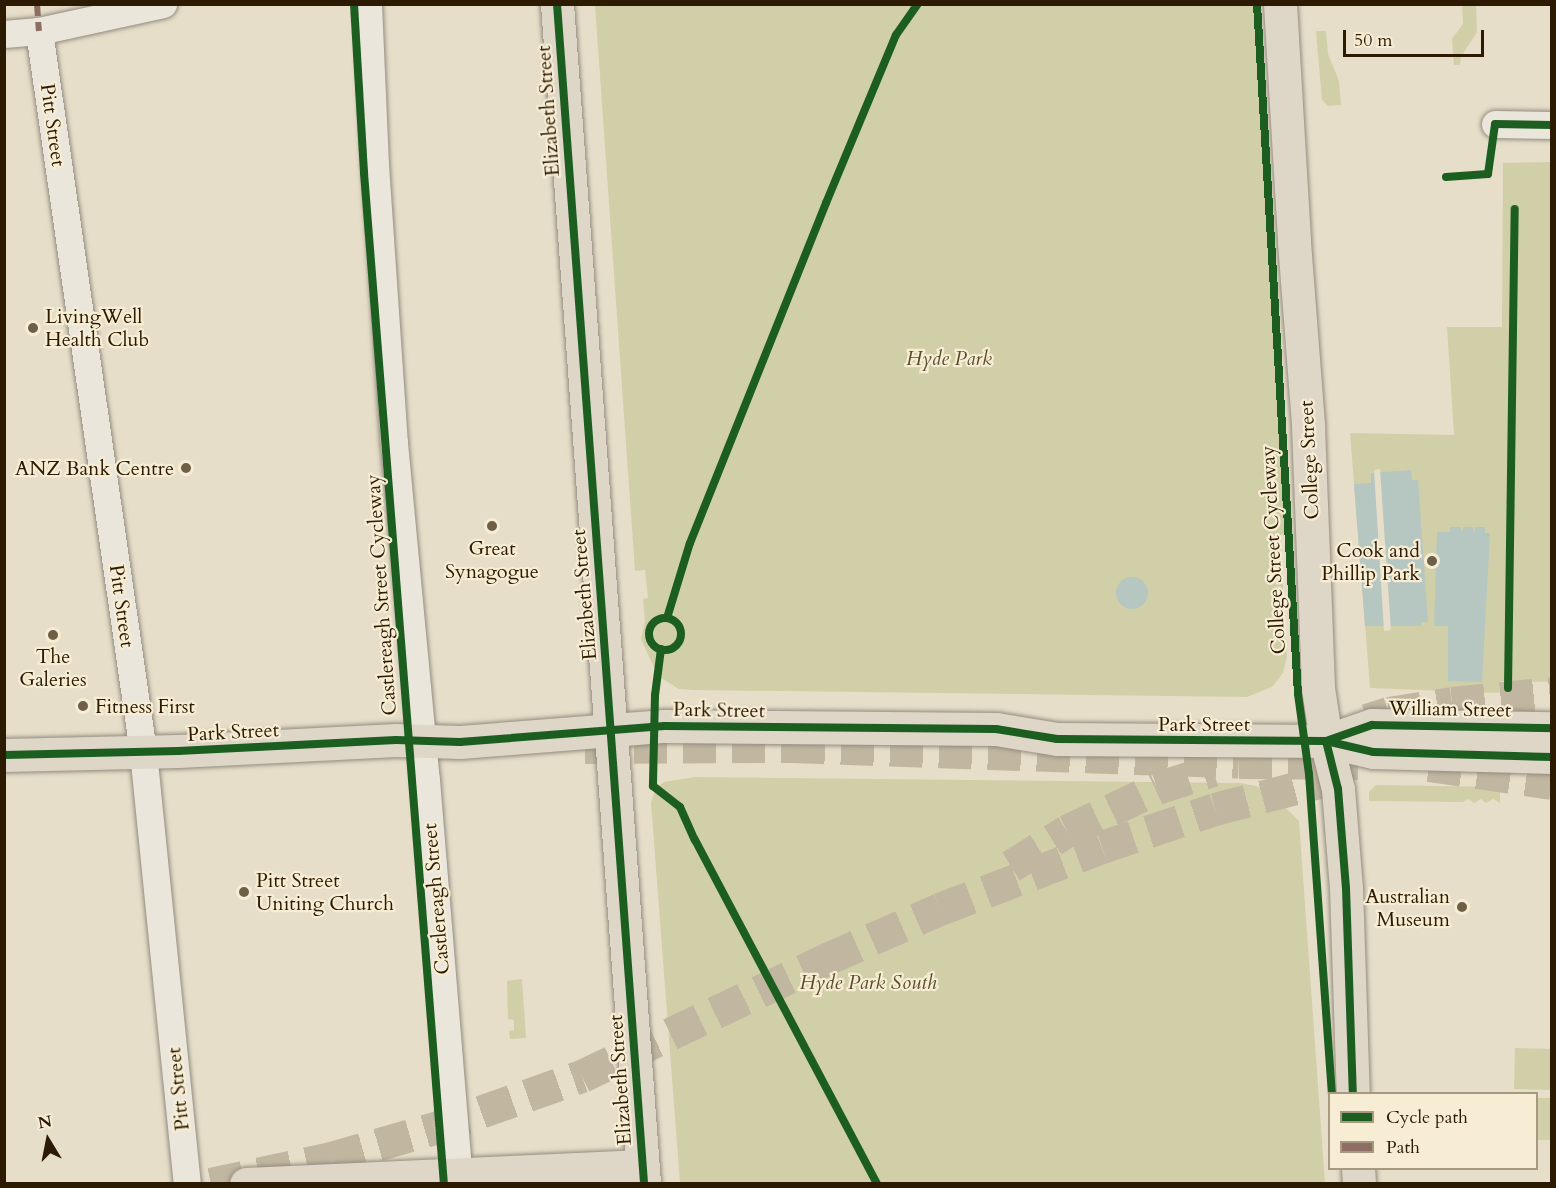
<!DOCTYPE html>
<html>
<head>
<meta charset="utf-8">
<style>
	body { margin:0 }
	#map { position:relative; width:1556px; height:1188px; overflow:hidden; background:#e6dec9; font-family:Cardo,serif }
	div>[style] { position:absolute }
	.green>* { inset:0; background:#d1cfa8 }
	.water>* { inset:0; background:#b6c6c1 }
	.round { border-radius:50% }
	.pier>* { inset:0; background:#e6dec9 }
	.highway-tunnel>* { height:33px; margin-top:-16.5px; transform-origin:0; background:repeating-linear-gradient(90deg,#c1b7a1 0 33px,transparent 0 49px) }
	.roads { filter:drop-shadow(0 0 2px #938c7e) drop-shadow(0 0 2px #938c7e) }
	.minor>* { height:27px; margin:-13.5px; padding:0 13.5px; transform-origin:13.5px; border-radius:13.5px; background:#ebe6dc }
	.major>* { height:33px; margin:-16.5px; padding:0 16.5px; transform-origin:16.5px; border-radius:16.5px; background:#ded6c6 }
	.quiet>* { height:6px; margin-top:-3px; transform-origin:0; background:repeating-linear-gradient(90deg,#8d6e63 0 12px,transparent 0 18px) }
	.cycleway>* { height:8px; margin:-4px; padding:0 4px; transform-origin:4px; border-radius:4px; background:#1b5e20 }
	.cycleway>.ring { margin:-4px; padding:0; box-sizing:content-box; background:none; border:8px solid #1b5e20; border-radius:50% }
	.dots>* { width:16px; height:16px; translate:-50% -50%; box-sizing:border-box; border:3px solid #f7edd4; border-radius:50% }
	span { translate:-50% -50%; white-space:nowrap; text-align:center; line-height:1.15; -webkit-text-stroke:4.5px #f7edd4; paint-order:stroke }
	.street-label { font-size:20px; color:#2c1a02 }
	.poi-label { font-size:20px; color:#2c1a02 }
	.left { translate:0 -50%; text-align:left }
	.right { translate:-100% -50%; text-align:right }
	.park-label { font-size:20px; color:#584c2c; font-style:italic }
	.frame { position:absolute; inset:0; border:6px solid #2c1a02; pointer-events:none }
	.legend { position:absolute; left:1328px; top:1092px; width:210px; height:78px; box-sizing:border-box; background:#f7edd4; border:2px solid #a69980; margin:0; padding:8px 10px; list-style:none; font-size:18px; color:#2c1a02 }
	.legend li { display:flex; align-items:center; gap:12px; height:30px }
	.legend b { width:30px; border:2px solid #a69980 }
	.north { position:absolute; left:18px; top:1110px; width:60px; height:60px; -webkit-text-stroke:4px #f7edd4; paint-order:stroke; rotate:350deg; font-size:16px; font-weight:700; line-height:24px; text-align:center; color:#2c1a02 }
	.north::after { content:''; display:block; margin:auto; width:21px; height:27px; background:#2c1a02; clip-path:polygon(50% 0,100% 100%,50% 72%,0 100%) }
	.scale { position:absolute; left:1343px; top:30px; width:141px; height:27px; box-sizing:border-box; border:3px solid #2c1a02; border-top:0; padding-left:8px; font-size:18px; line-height:21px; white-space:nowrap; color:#2c1a02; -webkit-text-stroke:4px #f7edd4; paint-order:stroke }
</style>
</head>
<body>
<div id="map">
	<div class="green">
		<div style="clip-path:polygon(595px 5px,1254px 5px,1288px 534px,1280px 535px,1287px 656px,1283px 673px,1272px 687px,1247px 697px,693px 690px,679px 689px,658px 676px,641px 639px,645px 621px,643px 599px,648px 598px,645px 570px,635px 571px)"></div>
		<div style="clip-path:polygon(1462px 5px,1476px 5px,1477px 32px,1461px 57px,1460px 65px,1454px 65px,1452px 39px,1463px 24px)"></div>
		<div style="clip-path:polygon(1316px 31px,1326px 31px,1328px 54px,1339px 81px,1341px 105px,1328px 106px,1322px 100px)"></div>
		<div style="clip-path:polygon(1551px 162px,1551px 682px,1501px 681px,1500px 693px,1370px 688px,1350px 433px,1454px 435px,1447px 327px,1502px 327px,1503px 163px)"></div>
		<div style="clip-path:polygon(695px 777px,1240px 783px,1261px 787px,1266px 792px,1265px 805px,1279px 809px,1286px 808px,1299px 821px,1325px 1183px,680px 1183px,651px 803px,655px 789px,664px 782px)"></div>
		<div style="clip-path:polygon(1376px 785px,1500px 787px,1500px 803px,1493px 799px,1486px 803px,1481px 799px,1474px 803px,1468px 799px,1463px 802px,1369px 801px,1369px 792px)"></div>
		<div style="clip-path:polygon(522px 979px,526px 1038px,510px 1039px,509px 1031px,514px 1030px,514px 1020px,508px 1019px,507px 981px)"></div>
		<div style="clip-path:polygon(1515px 1048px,1551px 1049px,1551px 1090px,1514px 1089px)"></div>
		<div style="clip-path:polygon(1537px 1098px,1551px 1098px,1551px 1140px,1537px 1140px)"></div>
	</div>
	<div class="water">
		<div style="clip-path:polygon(1411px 470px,1412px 480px,1418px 480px,1428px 622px,1421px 622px,1421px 626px,1365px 626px,1354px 484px,1371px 483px,1371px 473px)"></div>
		<div style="clip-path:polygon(1450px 527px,1460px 527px,1463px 532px,1463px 527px,1473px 527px,1475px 533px,1475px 527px,1485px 527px,1485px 533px,1490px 533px,1482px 682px,1448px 681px,1448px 626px,1434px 626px,1437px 532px,1450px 532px)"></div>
		<div class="round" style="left:1116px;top:577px;width:32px;height:32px"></div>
	</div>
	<div class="pier">
		<div style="clip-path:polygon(1380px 469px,1391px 630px,1384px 631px,1374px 470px)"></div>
	</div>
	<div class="highway-tunnel">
		<div style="left:1367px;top:720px;width:23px;rotate:-18deg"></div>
		<div style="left:1389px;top:713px;width:64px;rotate:-9deg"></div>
		<div style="left:1452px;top:703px;width:100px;rotate:-5.7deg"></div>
		<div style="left:585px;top:747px;width:207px;rotate:-0.3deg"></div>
		<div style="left:792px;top:746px;width:447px;rotate:2deg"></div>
		<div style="left:1239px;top:762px;width:119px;rotate:0.5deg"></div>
		<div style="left:1429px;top:765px;width:124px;rotate:8.3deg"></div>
		<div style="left:1011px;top:866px;width:66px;rotate:-32deg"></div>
		<div style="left:1067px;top:831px;width:100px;rotate:-25.5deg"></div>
		<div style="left:1157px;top:788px;width:59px;rotate:-17.8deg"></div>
		<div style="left:211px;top:1184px;width:123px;rotate:-12.2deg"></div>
		<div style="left:331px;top:1158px;width:108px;rotate:-16.1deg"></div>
		<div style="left:435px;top:1128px;width:156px;rotate:-19.5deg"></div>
		<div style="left:582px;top:1076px;width:272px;rotate:-25.5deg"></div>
		<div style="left:827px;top:959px;width:124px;rotate:-23.9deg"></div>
		<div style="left:940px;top:909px;width:173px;rotate:-20.9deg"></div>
		<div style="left:1102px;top:847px;width:119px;rotate:-18.6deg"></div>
		<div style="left:1215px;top:809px;width:135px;rotate:-14.5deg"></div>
	</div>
	<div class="roads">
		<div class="minor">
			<div style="left:368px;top:4px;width:161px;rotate:87.5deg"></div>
			<div style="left:375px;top:165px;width:279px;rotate:86.1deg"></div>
			<div style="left:394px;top:443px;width:339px;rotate:84.6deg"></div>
			<div style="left:426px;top:780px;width:405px;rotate:85.3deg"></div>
			<div style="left:39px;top:31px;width:728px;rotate:81.79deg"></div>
			<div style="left:143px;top:752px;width:434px;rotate:84.2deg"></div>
			<div style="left:4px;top:34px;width:35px;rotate:-5deg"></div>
			<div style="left:39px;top:31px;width:127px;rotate:-12.3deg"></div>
			<div style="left:1495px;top:124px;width:57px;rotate:1deg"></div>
		</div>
		<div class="major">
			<div style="left:557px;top:4px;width:1183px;rotate:85.78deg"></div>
			<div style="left:1280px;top:4px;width:238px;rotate:86.6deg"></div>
			<div style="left:1294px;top:242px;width:185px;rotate:85.6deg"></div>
			<div style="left:1308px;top:426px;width:262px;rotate:87.8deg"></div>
			<div style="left:1318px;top:688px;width:54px;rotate:81.4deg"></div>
			<div style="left:1326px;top:741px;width:49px;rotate:76deg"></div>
			<div style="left:1338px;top:789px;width:99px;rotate:85.4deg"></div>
			<div style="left:1346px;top:888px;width:206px;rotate:88.1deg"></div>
			<div style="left:1326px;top:741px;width:49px;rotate:-19.2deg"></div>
			<div style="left:1372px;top:725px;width:180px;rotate:1deg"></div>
			<div style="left:4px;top:755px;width:174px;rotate:-1.3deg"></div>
			<div style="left:178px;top:751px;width:218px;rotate:-2.9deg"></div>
			<div style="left:396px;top:740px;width:64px;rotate:1.8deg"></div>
			<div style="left:460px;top:742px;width:205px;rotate:-4.5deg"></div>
			<div style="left:664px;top:726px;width:332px;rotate:0.5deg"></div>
			<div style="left:996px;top:729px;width:62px;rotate:9.3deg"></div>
			<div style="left:1057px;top:739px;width:269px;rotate:0.4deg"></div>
			<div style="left:1326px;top:741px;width:48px;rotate:13.2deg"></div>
			<div style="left:1373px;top:752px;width:179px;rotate:1.6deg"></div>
			<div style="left:1358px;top:1168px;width:16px;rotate:86deg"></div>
			<div style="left:246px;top:1184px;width:397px;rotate:-2.6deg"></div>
		</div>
	</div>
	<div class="quiet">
		<div style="left:37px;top:4px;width:27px;rotate:86deg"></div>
	</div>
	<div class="cycleway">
		<div style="left:354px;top:4px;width:169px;rotate:86.6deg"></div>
		<div style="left:364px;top:173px;width:1014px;rotate:85.48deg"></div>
		<div style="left:557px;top:4px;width:1183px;rotate:85.78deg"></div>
		<div style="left:1257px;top:4px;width:691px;rotate:86.6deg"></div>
		<div style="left:1298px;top:694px;width:81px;rotate:82.2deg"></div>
		<div style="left:1309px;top:774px;width:321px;rotate:85.9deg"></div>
		<div style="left:1446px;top:177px;width:42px;rotate:-4.1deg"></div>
		<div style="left:1488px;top:174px;width:50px;rotate:-82deg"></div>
		<div style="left:1495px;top:124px;width:57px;rotate:1deg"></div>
		<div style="left:667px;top:618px;width:78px;rotate:-73deg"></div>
		<div style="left:690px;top:543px;width:366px;rotate:-68.2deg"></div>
		<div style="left:826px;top:203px;width:182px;rotate:-67.4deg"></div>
		<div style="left:896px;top:35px;width:38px;rotate:-55deg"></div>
		<div class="ring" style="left:649px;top:618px;width:24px;height:24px"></div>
		<div style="left:661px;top:649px;width:46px;rotate:97.4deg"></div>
		<div style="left:655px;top:695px;width:91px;rotate:91.3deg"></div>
		<div style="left:653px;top:786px;width:34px;rotate:38deg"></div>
		<div style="left:680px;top:807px;width:36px;rotate:66deg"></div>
		<div style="left:695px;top:840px;width:389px;rotate:62.1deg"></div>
		<div style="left:1508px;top:688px;width:479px;rotate:-89.2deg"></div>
		<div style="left:1326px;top:741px;width:49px;rotate:76deg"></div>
		<div style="left:1338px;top:789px;width:99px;rotate:85.4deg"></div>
		<div style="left:1346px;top:888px;width:206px;rotate:88.1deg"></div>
		<div style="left:1326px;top:741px;width:49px;rotate:-19.2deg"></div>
		<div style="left:1372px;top:725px;width:180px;rotate:1deg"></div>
		<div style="left:4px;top:755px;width:174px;rotate:-1.3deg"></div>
		<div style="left:178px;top:751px;width:218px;rotate:-2.9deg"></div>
		<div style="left:396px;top:740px;width:64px;rotate:1.8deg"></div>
		<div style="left:460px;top:742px;width:205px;rotate:-4.5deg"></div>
		<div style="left:664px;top:726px;width:332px;rotate:0.5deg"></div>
		<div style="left:996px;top:729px;width:62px;rotate:9.3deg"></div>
		<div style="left:1057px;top:739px;width:269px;rotate:0.4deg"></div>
		<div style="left:1326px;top:741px;width:48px;rotate:13.2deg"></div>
		<div style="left:1373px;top:752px;width:179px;rotate:1.6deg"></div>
	</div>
	<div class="dots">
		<div style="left:33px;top:328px;background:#6d5f48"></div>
		<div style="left:186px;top:468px;background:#6d5f48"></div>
		<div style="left:492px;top:526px;background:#6d5f48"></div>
		<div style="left:1432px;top:561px;background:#6d5f48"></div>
		<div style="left:53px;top:635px;background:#6d5f48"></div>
		<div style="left:83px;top:706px;background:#6d5f48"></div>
		<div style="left:244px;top:892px;background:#6d5f48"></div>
		<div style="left:1462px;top:907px;background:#6d5f48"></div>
	</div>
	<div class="street-label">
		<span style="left:548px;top:111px;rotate:-94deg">Elizabeth Street</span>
		<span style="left:53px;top:125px;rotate:82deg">Pitt Street</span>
		<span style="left:1309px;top:460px;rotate:-93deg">College Street</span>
		<span style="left:1273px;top:550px;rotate:-93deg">College Street Cycleway</span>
		<span style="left:381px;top:595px;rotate:-94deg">Castlereagh Street Cycleway</span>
		<span style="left:584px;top:595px;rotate:-95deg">Elizabeth Street</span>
		<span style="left:122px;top:606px;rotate:82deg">Pitt Street</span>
		<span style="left:1450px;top:709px;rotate:1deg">William Street</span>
		<span style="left:719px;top:710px;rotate:1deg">Park Street</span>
		<span style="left:1204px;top:724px">Park Street</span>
		<span style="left:233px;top:732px;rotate:-3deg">Park Street</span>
		<span style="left:436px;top:899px;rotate:-95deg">Castlereagh Street</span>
		<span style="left:620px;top:1080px;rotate:-94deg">Elizabeth Street</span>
		<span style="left:178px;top:1089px;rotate:-96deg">Pitt Street</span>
	</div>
	<div class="poi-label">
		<span class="left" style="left:45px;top:328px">LivingWell<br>Health Club</span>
		<span class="right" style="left:174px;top:468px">ANZ Bank Centre</span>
		<span style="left:492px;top:560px">Great<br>Synagogue</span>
		<span class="right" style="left:1420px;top:562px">Cook and<br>Phillip Park</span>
		<span style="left:53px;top:668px">The<br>Galeries</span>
		<span class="left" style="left:95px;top:706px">Fitness First</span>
		<span class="left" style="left:256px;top:892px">Pitt Street<br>Uniting Church</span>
		<span class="right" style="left:1450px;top:908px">Australian<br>Museum</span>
	</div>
	<div class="park-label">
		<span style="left:949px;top:358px">Hyde Park</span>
		<span style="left:868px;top:982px">Hyde Park South</span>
	</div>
	<div class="frame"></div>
	<ul class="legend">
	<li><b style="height:8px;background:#1b5e20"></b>Cycle path</li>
	<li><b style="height:8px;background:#8d6e63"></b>Path</li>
	</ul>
	<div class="north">N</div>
	<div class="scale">50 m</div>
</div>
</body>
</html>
